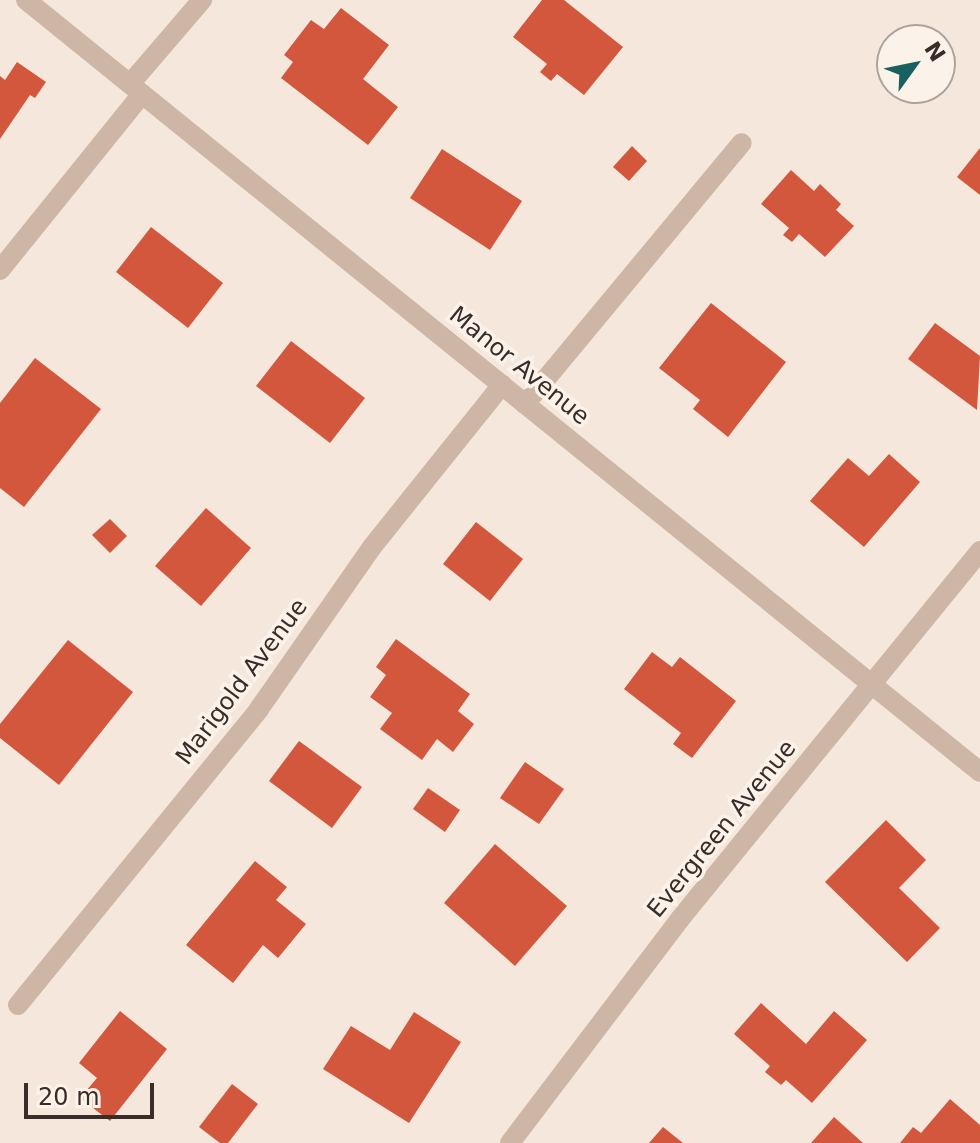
<!DOCTYPE html>
<html>
<head>
<meta charset="utf-8">
<style>
	body { margin:0 }
	#map { position:relative; width:980px; height:1143px; overflow:hidden; background:#f5e7dc; font-family:"DejaVu Sans",sans-serif }
	div>[style] { position:absolute }
	.building>* { inset:0; background:#d2573d }
	.minor>* { height:20px; margin:-10px; padding:0 10px; transform-origin:10px; border-radius:10px; background:#ceb6a6 }
	span { translate:-50% -50%; white-space:nowrap; text-align:center; line-height:1.15; -webkit-text-stroke:7px #fbf2e9; paint-order:stroke }
	.street-label { font-size:24px; color:#3a2c28 }
	.north { position:absolute; left:876px; top:24px; width:80px; height:80px; box-sizing:border-box; background:#fbf2e9; border:2px solid #aea39c; border-radius:50%; rotate:57deg; font-size:22px; font-weight:700; line-height:32px; text-align:center; color:#3a2c28 }
	.north::after { content:''; display:block; margin:auto; width:28px; height:36px; background:#196060; clip-path:polygon(50% 0,100% 100%,50% 72%,0 100%) }
	.scale { position:absolute; left:24px; top:1083px; width:130px; height:36px; box-sizing:border-box; border:4px solid #3a2c28; border-top:0; padding-left:10px; font-size:24px; line-height:28px; white-space:nowrap; color:#3a2c28; -webkit-text-stroke:6px #fbf2e9; paint-order:stroke }
</style>
</head>
<body>
<div id="map">
	<div class="building">
		<div style="clip-path:polygon(542px 0,564px 0,623px 47px,584px 95px,557px 74px,551px 81px,540px 72px,547px 64px,513px 37px)"></div>
		<div style="clip-path:polygon(341px 8px,389px 45px,363px 79px,398px 107px,368px 145px,281px 78px,293px 62px,284px 55px,311px 20px,324px 29px)"></div>
		<div style="clip-path:polygon(17px 62px,46px 82px,35px 98px,30px 95px,0 139px,0 76px,5px 80px)"></div>
		<div style="clip-path:polygon(632px 146px,647px 161px,629px 181px,613px 167px)"></div>
		<div style="clip-path:polygon(980px 148px,980px 195px,957px 177px)"></div>
		<div style="clip-path:polygon(442px 149px,522px 201px,490px 250px,410px 198px)"></div>
		<div style="clip-path:polygon(791px 170px,814px 191px,820px 184px,841px 204px,836px 210px,854px 226px,825px 257px,799px 234px,792px 242px,783px 235px,789px 228px,761px 204px)"></div>
		<div style="clip-path:polygon(151px 227px,223px 283px,188px 328px,116px 272px)"></div>
		<div style="clip-path:polygon(711px 303px,786px 362px,728px 437px,693px 409px,700px 400px,659px 368px)"></div>
		<div style="clip-path:polygon(935px 323px,980px 356px,977px 410px,908px 359px)"></div>
		<div style="clip-path:polygon(291px 341px,365px 398px,330px 443px,256px 386px)"></div>
		<div style="clip-path:polygon(35px 358px,101px 409px,24px 507px,0 488px,0 403px)"></div>
		<div style="clip-path:polygon(889px 454px,920px 482px,864px 547px,810px 501px,848px 458px,869px 476px)"></div>
		<div style="clip-path:polygon(206px 508px,251px 548px,201px 606px,155px 566px)"></div>
		<div style="clip-path:polygon(110px 519px,127px 536px,110px 553px,92px 535px)"></div>
		<div style="clip-path:polygon(476px 522px,523px 559px,490px 601px,443px 564px)"></div>
		<div style="clip-path:polygon(396px 639px,470px 694px,458px 711px,474px 724px,453px 752px,437px 739px,422px 760px,380px 729px,392px 713px,370px 697px,386px 675px,376px 667px)"></div>
		<div style="clip-path:polygon(68px 640px,133px 692px,59px 785px,0 738px,0 724px)"></div>
		<div style="clip-path:polygon(652px 652px,672px 667px,680px 657px,736px 701px,692px 758px,673px 744px,681px 733px,624px 689px)"></div>
		<div style="clip-path:polygon(299px 741px,362px 787px,332px 828px,269px 781px)"></div>
		<div style="clip-path:polygon(525px 762px,564px 789px,539px 824px,500px 798px)"></div>
		<div style="clip-path:polygon(428px 788px,460px 810px,445px 832px,413px 809px)"></div>
		<div style="clip-path:polygon(886px 820px,926px 860px,899px 888px,940px 928px,907px 962px,825px 882px)"></div>
		<div style="clip-path:polygon(495px 844px,567px 906px,515px 966px,444px 903px)"></div>
		<div style="clip-path:polygon(255px 861px,287px 887px,276px 900px,306px 924px,278px 958px,263px 945px,233px 983px,186px 945px)"></div>
		<div style="clip-path:polygon(761px 1003px,806px 1044px,834px 1011px,867px 1040px,812px 1103px,786px 1080px,781px 1085px,765px 1072px,770px 1066px,734px 1034px)"></div>
		<div style="clip-path:polygon(120px 1011px,167px 1049px,110px 1121px,80px 1098px,97px 1078px,79px 1063px)"></div>
		<div style="clip-path:polygon(414px 1012px,461px 1042px,409px 1123px,323px 1069px,351px 1026px,390px 1050px)"></div>
		<div style="clip-path:polygon(232px 1084px,258px 1104px,228px 1143px,220px 1143px,199px 1127px)"></div>
		<div style="clip-path:polygon(950px 1099px,980px 1125px,980px 1143px,900px 1143px,913px 1127px,921px 1133px)"></div>
		<div style="clip-path:polygon(834px 1117px,863px 1143px,811px 1143px)"></div>
		<div style="clip-path:polygon(663px 1127px,683px 1143px,649px 1143px)"></div>
	</div>
	<div class="minor">
		<div style="left:26px;top:0;width:1227px;rotate:38.98deg"></div>
		<div style="left:130px;top:84px;width:111px;rotate:-49.4deg"></div>
		<div style="left:0;top:270px;width:226px;rotate:-51.1deg"></div>
		<div style="left:525px;top:404px;width:339px;rotate:-50.3deg"></div>
		<div style="left:18px;top:1005px;width:382px;rotate:-50.8deg"></div>
		<div style="left:259px;top:709px;width:198px;rotate:-55.1deg"></div>
		<div style="left:372px;top:547px;width:208px;rotate:-51.3deg"></div>
		<div style="left:510px;top:1143px;width:281px;rotate:-52.8deg"></div>
		<div style="left:680px;top:919px;width:475px;rotate:-50.8deg"></div>
	</div>
	<div class="street-label">
		<span style="left:519px;top:366px;rotate:39deg">Manor Avenue</span>
		<span style="left:242px;top:682px;rotate:-53deg">Marigold Avenue</span>
		<span style="left:722px;top:829px;rotate:-51deg">Evergreen Avenue</span>
	</div>
	<div class="north">N</div>
	<div class="scale">20 m</div>
</div>
</body>
</html>
